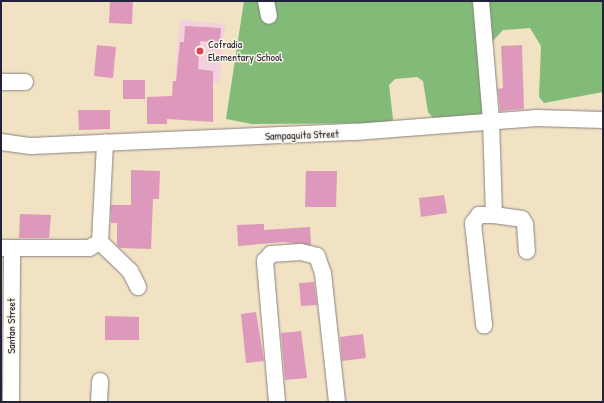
<!DOCTYPE html>
<html>
<head>
<meta charset="utf-8">
<style>
	body { margin:0 }
	#map { position:relative; width:604px; height:403px; overflow:hidden; background:#f1e2c4; font-family:"Patrick Hand",sans-serif }
	div>[style] { position:absolute }
	.built>* { inset:0; background:#f4cfde }
	.forest>* { inset:0; background:#82bb78 }
	.building>* { inset:0; background:#dd98bb }
	.roads { filter:drop-shadow(0 0 1px #8a8280) drop-shadow(0 0 1px #8a8280) }
	.street>* { height:16px; margin:-8px; padding:0 8px; transform-origin:8px; border-radius:8px; background:#fff }
	.dots>* { width:11px; height:11px; translate:-50% -50%; box-sizing:border-box; border:2px solid #fcf5e5; border-radius:50% }
	span { translate:-50% -50%; white-space:nowrap; text-align:center; line-height:1.15; -webkit-text-stroke:3px #fcf5e5; paint-order:stroke }
	.poi-label { font-size:11px; color:#22223b }
	.left { translate:0 -50%; text-align:left }
	.street-label { font-size:11px; color:#22223b }
	.frame { position:absolute; inset:0; border:2px solid #22223b; pointer-events:none }
</style>
</head>
<body>
<div id="map">
	<div class="built">
		<div style="clip-path:polygon(180px 20px,225px 24px,219px 83px,175px 77px)"></div>
	</div>
	<div class="forest">
		<div style="clip-path:polygon(244px 1px,603px 1px,603px 92px,544px 103px,539px 97px,541px 46px,530px 28px,503px 30px,491px 43px,489px 108px,481px 117px,433px 118px,428px 112px,423px 81px,417px 77px,395px 79px,389px 85px,393px 119px,390px 123px,252px 124px,226px 119px)"></div>
	</div>
	<div class="building">
		<div style="clip-path:polygon(110px 1px,133px 1px,132px 24px,109px 23px)"></div>
		<div style="clip-path:polygon(185px 26px,221px 28px,220px 42px,200px 41px,198px 69px,213px 71px,213px 122px,167px 119px,167px 124px,147px 124px,147px 97px,172px 96px,173px 81px,176px 81px,180px 42px,184px 42px)"></div>
		<div style="clip-path:polygon(97px 45px,116px 47px,113px 78px,94px 76px)"></div>
		<div style="clip-path:polygon(522px 45px,524px 109px,500px 111px,498px 89px,503px 88px,501px 46px)"></div>
		<div style="clip-path:polygon(123px 80px,145px 80px,145px 99px,123px 99px)"></div>
		<div style="clip-path:polygon(78px 110px,110px 110px,110px 129px,79px 130px)"></div>
		<div style="clip-path:polygon(131px 170px,160px 171px,159px 199px,153px 199px,151px 249px,120px 248px,117px 245px,117px 223px,111px 223px,111px 205px,131px 205px)"></div>
		<div style="clip-path:polygon(306px 171px,337px 171px,336px 207px,305px 207px)"></div>
		<div style="clip-path:polygon(444px 195px,447px 213px,421px 217px,419px 198px)"></div>
		<div style="clip-path:polygon(20px 214px,51px 215px,49px 238px,19px 238px)"></div>
		<div style="clip-path:polygon(264px 224px,264px 230px,310px 227px,311px 245px,283px 242px,238px 246px,237px 225px)"></div>
		<div style="clip-path:polygon(314px 282px,317px 305px,301px 306px,299px 283px)"></div>
		<div style="clip-path:polygon(256px 312px,264px 361px,246px 363px,241px 314px)"></div>
		<div style="clip-path:polygon(105px 316px,139px 317px,139px 340px,105px 340px)"></div>
		<div style="clip-path:polygon(301px 331px,307px 378px,285px 380px,281px 333px)"></div>
		<div style="clip-path:polygon(363px 334px,366px 358px,342px 361px,340px 337px)"></div>
	</div>
	<div class="roads">
		<div class="street">
			<div style="left:266px;top:1px;width:15px;rotate:79deg"></div>
			<div style="left:481px;top:1px;width:119px;rotate:85.2deg"></div>
			<div style="left:491px;top:120px;width:95px;rotate:88.2deg"></div>
			<div style="left:494px;top:215px;width:15px;rotate:180deg"></div>
			<div style="left:479px;top:215px;width:10px;rotate:127deg"></div>
			<div style="left:473px;top:223px;width:103px;rotate:83.8deg"></div>
			<div style="left:1px;top:82px;width:24px"></div>
			<div style="left:1px;top:142px;width:30px;rotate:8deg"></div>
			<div style="left:31px;top:146px;width:324px;rotate:-2.5deg"></div>
			<div style="left:355px;top:132px;width:182px;rotate:-4.4deg"></div>
			<div style="left:536px;top:118px;width:67px;rotate:1.7deg"></div>
			<div style="left:494px;top:215px;width:28px;rotate:8deg"></div>
			<div style="left:522px;top:219px;width:6px;rotate:59deg"></div>
			<div style="left:525px;top:224px;width:27px;rotate:86deg"></div>
			<div style="left:100px;top:242px;width:42px;rotate:44deg"></div>
			<div style="left:130px;top:271px;width:18px;rotate:63deg"></div>
			<div style="left:1px;top:248px;width:88px"></div>
			<div style="left:89px;top:248px;width:13px;rotate:-29deg"></div>
			<div style="left:100px;top:242px;width:100px;rotate:-87.1deg"></div>
			<div style="left:11px;top:402px;width:153px;rotate:-89.6deg"></div>
			<div style="left:99px;top:402px;width:21px;rotate:-87deg"></div>
			<div style="left:277px;top:402px;width:142px;rotate:-94.9deg"></div>
			<div style="left:265px;top:261px;width:9px;rotate:-49deg"></div>
			<div style="left:271px;top:254px;width:30px;rotate:-4deg"></div>
			<div style="left:301px;top:252px;width:16px;rotate:14deg"></div>
			<div style="left:317px;top:256px;width:18px;rotate:71deg"></div>
			<div style="left:323px;top:273px;width:130px;rotate:83.8deg"></div>
		</div>
	</div>
	<div class="dots">
		<div style="left:200px;top:51px;background:#d1495b"></div>
	</div>
	<div class="poi-label">
		<span class="left" style="left:208px;top:51px">Cofradia<br>Elementary School</span>
	</div>
	<div class="street-label">
		<span style="left:302px;top:135px;rotate:-2deg">Sampaguita Street</span>
		<span style="left:11px;top:326px;rotate:-90deg">Santan Street</span>
	</div>
	<div class="frame"></div>
</div>
</body>
</html>
